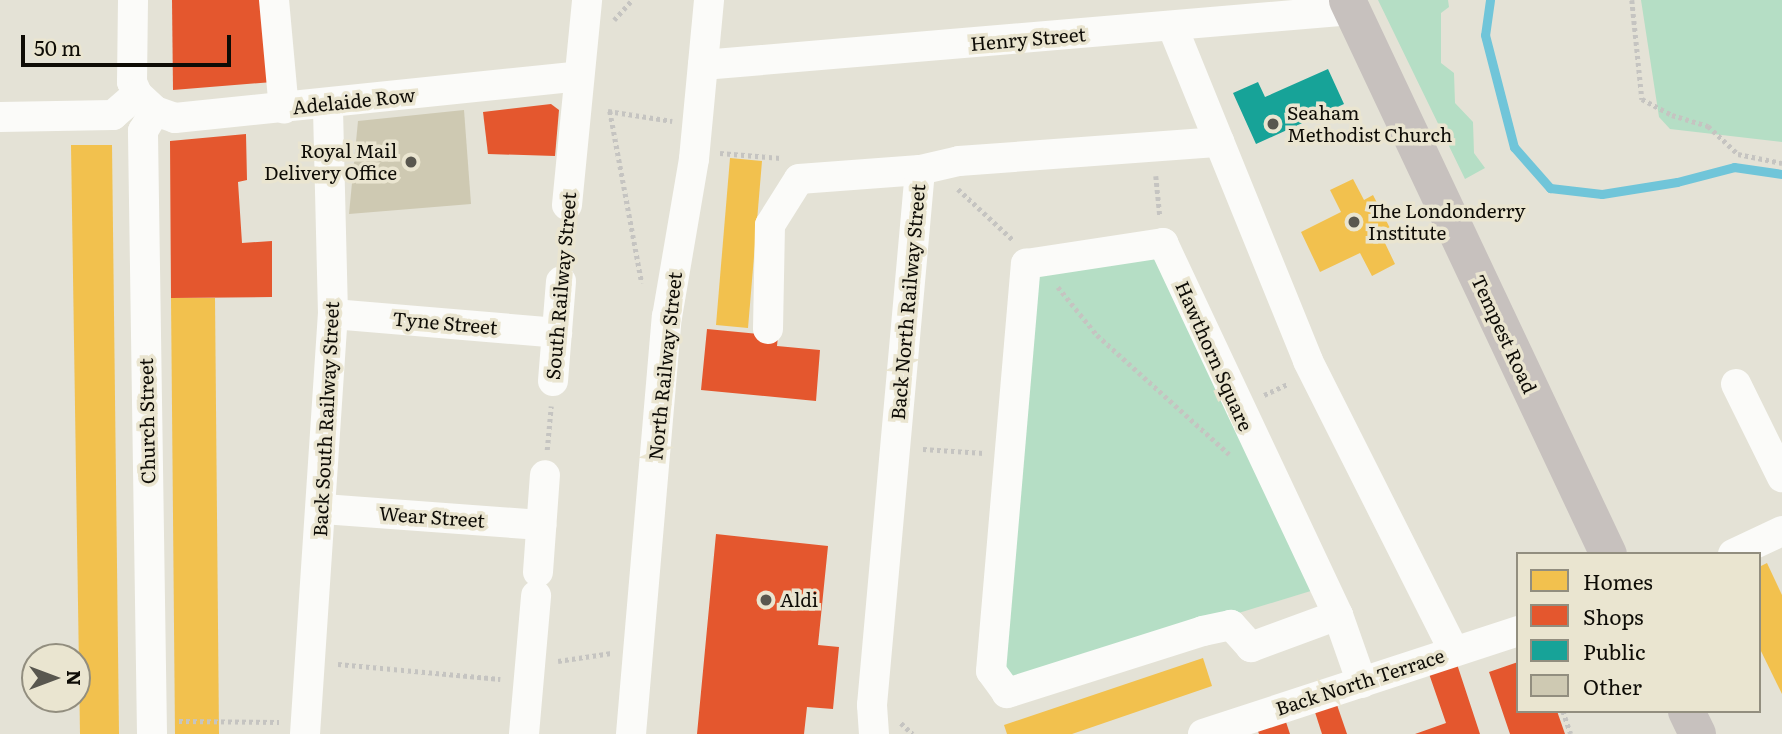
<!DOCTYPE html>
<html>
<head>
<meta charset="utf-8">
<style>
	body { margin:0 }
	#map { position:relative; width:1782px; height:734px; overflow:hidden; background:#e4e2d6; font-family:Literata,serif }
	div>[style] { position:absolute }
	.green>* { inset:0; background:#b5dec5 }
	.homes>* { inset:0; background:#f2c14e }
	.shops>* { inset:0; background:#e4572e }
	.public>* { inset:0; background:#17a398 }
	.stream>* { height:9px; margin:-4.5px; padding:0 4.5px; transform-origin:4.5px; border-radius:4.5px; background:#70c5d9 }
	.building>* { inset:0; background:#cec9b2 }
	.path>* { height:4.5px; margin-top:-2.25px; transform-origin:0; background:repeating-linear-gradient(90deg,#c5c4c1 0 3.5px,transparent 0 7px) }
	.minor>* { height:30px; margin:-15px; padding:0 15px; transform-origin:15px; border-radius:15px; background:#fbfbf9 }
	.major>* { height:37px; margin:-18.5px; padding:0 18.5px; transform-origin:18.5px; border-radius:18.5px; background:#c7c1be }
	.dots>* { width:19px; height:19px; translate:-50% -50%; box-sizing:border-box; border:4px solid #eae5d0; border-radius:50% }
	span { translate:-50% -50%; white-space:nowrap; text-align:center; line-height:1.15; -webkit-text-stroke:7px #eae5d0; paint-order:stroke }
	.street-label { font-size:19px; color:#0e0c06 }
	.poi-label { font-size:19px; color:#0e0c06 }
	.left { translate:0 -50%; text-align:left }
	.right { translate:-100% -50%; text-align:right }
	.legend { position:absolute; left:1516px; top:552px; width:245px; height:161px; box-sizing:border-box; background:#eae5d0; border:2px solid #928e7f; margin:0; padding:9px 12px; list-style:none; font-size:21px; color:#0e0c06 }
	.legend li { display:flex; align-items:center; gap:14px; height:35px }
	.legend b { width:35px; border:2px solid #928e7f }
	.north { position:absolute; left:21px; top:643px; width:70px; height:70px; box-sizing:border-box; background:#eae5d0; border:2px solid #928e7f; border-radius:50%; rotate:90deg; font-size:19px; font-weight:700; line-height:28px; text-align:center; color:#0e0c06 }
	.north::after { content:''; display:block; margin:auto; width:24px; height:32px; background:#59574f; clip-path:polygon(50% 0,100% 100%,50% 72%,0 100%) }
	.scale { position:absolute; left:21px; top:35px; width:210px; height:32px; box-sizing:border-box; border:4px solid #0e0c06; border-top:0; padding-left:9px; font-size:21px; line-height:24px; white-space:nowrap; color:#0e0c06; -webkit-text-stroke:5px #eae5d0; paint-order:stroke }
</style>
</head>
<body>
<div id="map">
	<div class="green">
		<div style="clip-path:polygon(1378px 0,1448px 0,1449px 7px,1441px 13px,1441px 63px,1454px 73px,1455px 103px,1473px 122px,1474px 153px,1485px 168px,1465px 179px)"></div>
		<div style="clip-path:polygon(1641px 0,1782px 0,1782px 142px,1670px 129px,1659px 117px)"></div>
		<div style="clip-path:polygon(1156px 250px,1314px 590px,1007px 684px,995px 672px,1035px 274px)"></div>
	</div>
	<div class="homes">
		<div style="clip-path:polygon(71px 145px,112px 145px,119px 734px,80px 734px)"></div>
		<div style="clip-path:polygon(730px 158px,762px 161px,748px 328px,716px 325px)"></div>
		<div style="clip-path:polygon(1353px 179px,1364px 200px,1373px 195px,1394px 236px,1384px 241px,1395px 264px,1372px 276px,1360px 253px,1320px 272px,1301px 232px,1341px 212px,1330px 190px)"></div>
		<div style="clip-path:polygon(171px 298px,215px 298px,219px 734px,175px 734px)"></div>
		<div style="clip-path:polygon(1767px 563px,1782px 595px,1782px 694px,1759px 647px,1759px 567px)"></div>
		<div style="clip-path:polygon(1203px 658px,1212px 686px,1072px 734px,1007px 734px,1004px 725px)"></div>
	</div>
	<div class="shops">
		<div style="clip-path:polygon(172px 0,265px 0,273px 82px,173px 90px)"></div>
		<div style="clip-path:polygon(551px 104px,559px 110px,555px 156px,488px 154px,483px 112px)"></div>
		<div style="clip-path:polygon(246px 134px,247px 180px,238px 182px,242px 243px,272px 241px,272px 297px,171px 298px,170px 141px)"></div>
		<div style="clip-path:polygon(707px 329px,778px 336px,777px 346px,820px 350px,816px 401px,701px 390px)"></div>
		<div style="clip-path:polygon(716px 534px,828px 546px,818px 645px,839px 647px,833px 709px,807px 707px,804px 734px,697px 734px)"></div>
		<div style="clip-path:polygon(1455px 658px,1480px 734px,1415px 734px,1446px 723px,1427px 668px)"></div>
		<div style="clip-path:polygon(1518px 662px,1518px 711px,1557px 711px,1565px 734px,1510px 734px,1489px 672px)"></div>
		<div style="clip-path:polygon(1335px 699px,1347px 734px,1322px 734px,1313px 706px)"></div>
		<div style="clip-path:polygon(1284px 716px,1290px 734px,1259px 734px,1256px 726px)"></div>
	</div>
	<div class="public">
		<div style="clip-path:polygon(1328px 69px,1344px 104px,1256px 144px,1233px 93px,1258px 82px,1265px 97px)"></div>
	</div>
	<div class="stream">
		<div style="left:1490px;top:0;width:35px;rotate:98deg"></div>
		<div style="left:1485px;top:35px;width:116px;rotate:75.5deg"></div>
		<div style="left:1514px;top:147px;width:55px;rotate:48.7deg"></div>
		<div style="left:1550px;top:188px;width:52px;rotate:6.6deg"></div>
		<div style="left:1602px;top:194px;width:76px;rotate:-9.1deg"></div>
		<div style="left:1677px;top:182px;width:59px;rotate:-14.7deg"></div>
		<div style="left:1734px;top:167px;width:49px;rotate:8.3deg"></div>
	</div>
	<div class="building">
		<div style="clip-path:polygon(464px 110px,471px 204px,349px 214px,358px 121px)"></div>
	</div>
	<div class="path">
		<div style="left:1632px;top:0;width:100px;rotate:84.2deg"></div>
		<div style="left:1642px;top:99px;width:34px;rotate:28deg"></div>
		<div style="left:1672px;top:115px;width:38px;rotate:17deg"></div>
		<div style="left:1708px;top:126px;width:41px;rotate:43deg"></div>
		<div style="left:1738px;top:154px;width:45px;rotate:11.6deg"></div>
		<div style="left:614px;top:20px;width:27px;rotate:-48deg"></div>
		<div style="left:608px;top:111px;width:65px;rotate:8.9deg"></div>
		<div style="left:610px;top:111px;width:175px;rotate:79.5deg"></div>
		<div style="left:720px;top:153px;width:61px;rotate:4.7deg"></div>
		<div style="left:1156px;top:176px;width:40px;rotate:84.3deg"></div>
		<div style="left:958px;top:189px;width:75px;rotate:42.8deg"></div>
		<div style="left:563px;top:255px;width:22px;rotate:-85deg"></div>
		<div style="left:1058px;top:287px;width:62px;rotate:50.9deg"></div>
		<div style="left:1097px;top:335px;width:178px;rotate:42deg"></div>
		<div style="left:1264px;top:395px;width:26px;rotate:-25deg"></div>
		<div style="left:923px;top:449px;width:61px;rotate:3.8deg"></div>
		<div style="left:547px;top:450px;width:44px;rotate:-84.8deg"></div>
		<div style="left:558px;top:661px;width:54px;rotate:-8.6deg"></div>
		<div style="left:338px;top:664px;width:163px;rotate:5.3deg"></div>
		<div style="left:1563px;top:711px;width:24px;rotate:71deg"></div>
		<div style="left:179px;top:721px;width:100px;rotate:0.6deg"></div>
		<div style="left:901px;top:723px;width:16px;rotate:43deg"></div>
	</div>
	<div class="minor">
		<div style="left:133px;top:0;width:82px;rotate:90.7deg"></div>
		<div style="left:132px;top:82px;width:13px;rotate:67deg"></div>
		<div style="left:137px;top:94px;width:25px;rotate:43deg"></div>
		<div style="left:155px;top:111px;width:21px;rotate:19deg"></div>
		<div style="left:175px;top:118px;width:405px;rotate:-5.9deg"></div>
		<div style="left:274px;top:0;width:109px;rotate:84.8deg"></div>
		<div style="left:1173px;top:28px;width:359px;rotate:67.9deg"></div>
		<div style="left:1308px;top:361px;width:325px;rotate:63.3deg"></div>
		<div style="left:703px;top:65px;width:651px;rotate:-4.84deg"></div>
		<div style="left:0;top:117px;width:113px;rotate:-1deg"></div>
		<div style="left:113px;top:115px;width:32px;rotate:-41deg"></div>
		<div style="left:567px;top:205px;width:206px;rotate:-84.4deg"></div>
		<div style="left:1163px;top:243px;width:411px;rotate:64.8deg"></div>
		<div style="left:1338px;top:615px;width:93px;rotate:159.8deg"></div>
		<div style="left:1251px;top:647px;width:30px;rotate:-132deg"></div>
		<div style="left:1231px;top:625px;width:29px;rotate:168deg"></div>
		<div style="left:1203px;top:631px;width:206px;rotate:162.4deg"></div>
		<div style="left:1007px;top:693px;width:27px;rotate:-126deg"></div>
		<div style="left:991px;top:671px;width:409px;rotate:-85.1deg"></div>
		<div style="left:1026px;top:264px;width:139px;rotate:-8.7deg"></div>
		<div style="left:333px;top:314px;width:225px;rotate:4.8deg"></div>
		<div style="left:768px;top:329px;width:104px;rotate:-88.9deg"></div>
		<div style="left:770px;top:225px;width:54px;rotate:-57.8deg"></div>
		<div style="left:799px;top:179px;width:121px;rotate:-4.3deg"></div>
		<div style="left:553px;top:381px;width:100px;rotate:-85.4deg"></div>
		<div style="left:1736px;top:384px;width:104px;rotate:63.7deg"></div>
		<div style="left:323px;top:509px;width:219px;rotate:4.2deg"></div>
		<div style="left:1733px;top:554px;width:54px;rotate:-25.1deg"></div>
		<div style="left:538px;top:572px;width:97px;rotate:-85.9deg"></div>
		<div style="left:1338px;top:615px;width:72px;rotate:70.6deg"></div>
		<div style="left:152px;top:734px;width:603px;rotate:-90.86deg"></div>
		<div style="left:143px;top:131px;width:23px;rotate:-59deg"></div>
		<div style="left:305px;top:734px;width:421px;rotate:-86.2deg"></div>
		<div style="left:333px;top:314px;width:210px;rotate:-91.4deg"></div>
		<div style="left:524px;top:734px;width:139px;rotate:-85deg"></div>
		<div style="left:631px;top:734px;width:419px;rotate:-85.1deg"></div>
		<div style="left:667px;top:317px;width:160px;rotate:-80.3deg"></div>
		<div style="left:694px;top:159px;width:160px;rotate:-84.6deg"></div>
		<div style="left:874px;top:734px;width:29px;rotate:-94deg"></div>
		<div style="left:872px;top:705px;width:537px;rotate:-84.87deg"></div>
		<div style="left:920px;top:170px;width:40px;rotate:-13deg"></div>
		<div style="left:959px;top:161px;width:261px;rotate:-4.2deg"></div>
		<div style="left:1203px;top:734px;width:331px;rotate:-18.1deg"></div>
	</div>
	<div class="major">
		<div style="left:1347px;top:0;width:612px;rotate:64.77deg"></div>
		<div style="left:1686px;top:711px;width:25px;rotate:64deg"></div>
	</div>
	<div class="dots">
		<div style="left:1273px;top:124px;background:#59574f"></div>
		<div style="left:411px;top:162px;background:#59574f"></div>
		<div style="left:1354px;top:222px;background:#59574f"></div>
		<div style="left:766px;top:600px;background:#59574f"></div>
	</div>
	<div class="street-label">
		<span style="left:1028px;top:39px;rotate:-5deg">Henry Street</span>
		<span style="left:354px;top:101px;rotate:-6deg">Adelaide Row</span>
		<span style="left:561px;top:286px;rotate:-85deg">South Railway Street</span>
		<span style="left:908px;top:302px;rotate:-85deg">Back North Railway Street</span>
		<span style="left:445px;top:323px;rotate:5deg">Tyne Street</span>
		<span style="left:1504px;top:334px;rotate:65deg">Tempest Road</span>
		<span style="left:1214px;top:356px;rotate:66deg">Hawthorn Square</span>
		<span style="left:665px;top:366px;rotate:-84deg">North Railway Street</span>
		<span style="left:326px;top:419px;rotate:-87deg">Back South Railway Street</span>
		<span style="left:147px;top:421px;rotate:-91deg">Church Street</span>
		<span style="left:432px;top:517px;rotate:4deg">Wear Street</span>
		<span style="left:1360px;top:682px;rotate:-18deg">Back North Terrace</span>
	</div>
	<div class="poi-label">
		<span class="left" style="left:1287px;top:124px">Seaham<br>Methodist Church</span>
		<span class="right" style="left:397px;top:162px">Royal Mail<br>Delivery Office</span>
		<span class="left" style="left:1368px;top:222px">The Londonderry<br>Institute</span>
		<span class="left" style="left:780px;top:600px">Aldi</span>
	</div>
	<ul class="legend">
	<li><b style="height:19px;background:#f2c14e"></b>Homes</li>
	<li><b style="height:19px;background:#e4572e"></b>Shops</li>
	<li><b style="height:19px;background:#17a398"></b>Public</li>
	<li><b style="height:19px;background:#cec9b2"></b>Other</li>
	</ul>
	<div class="north">N</div>
	<div class="scale">50 m</div>
</div>
</body>
</html>
